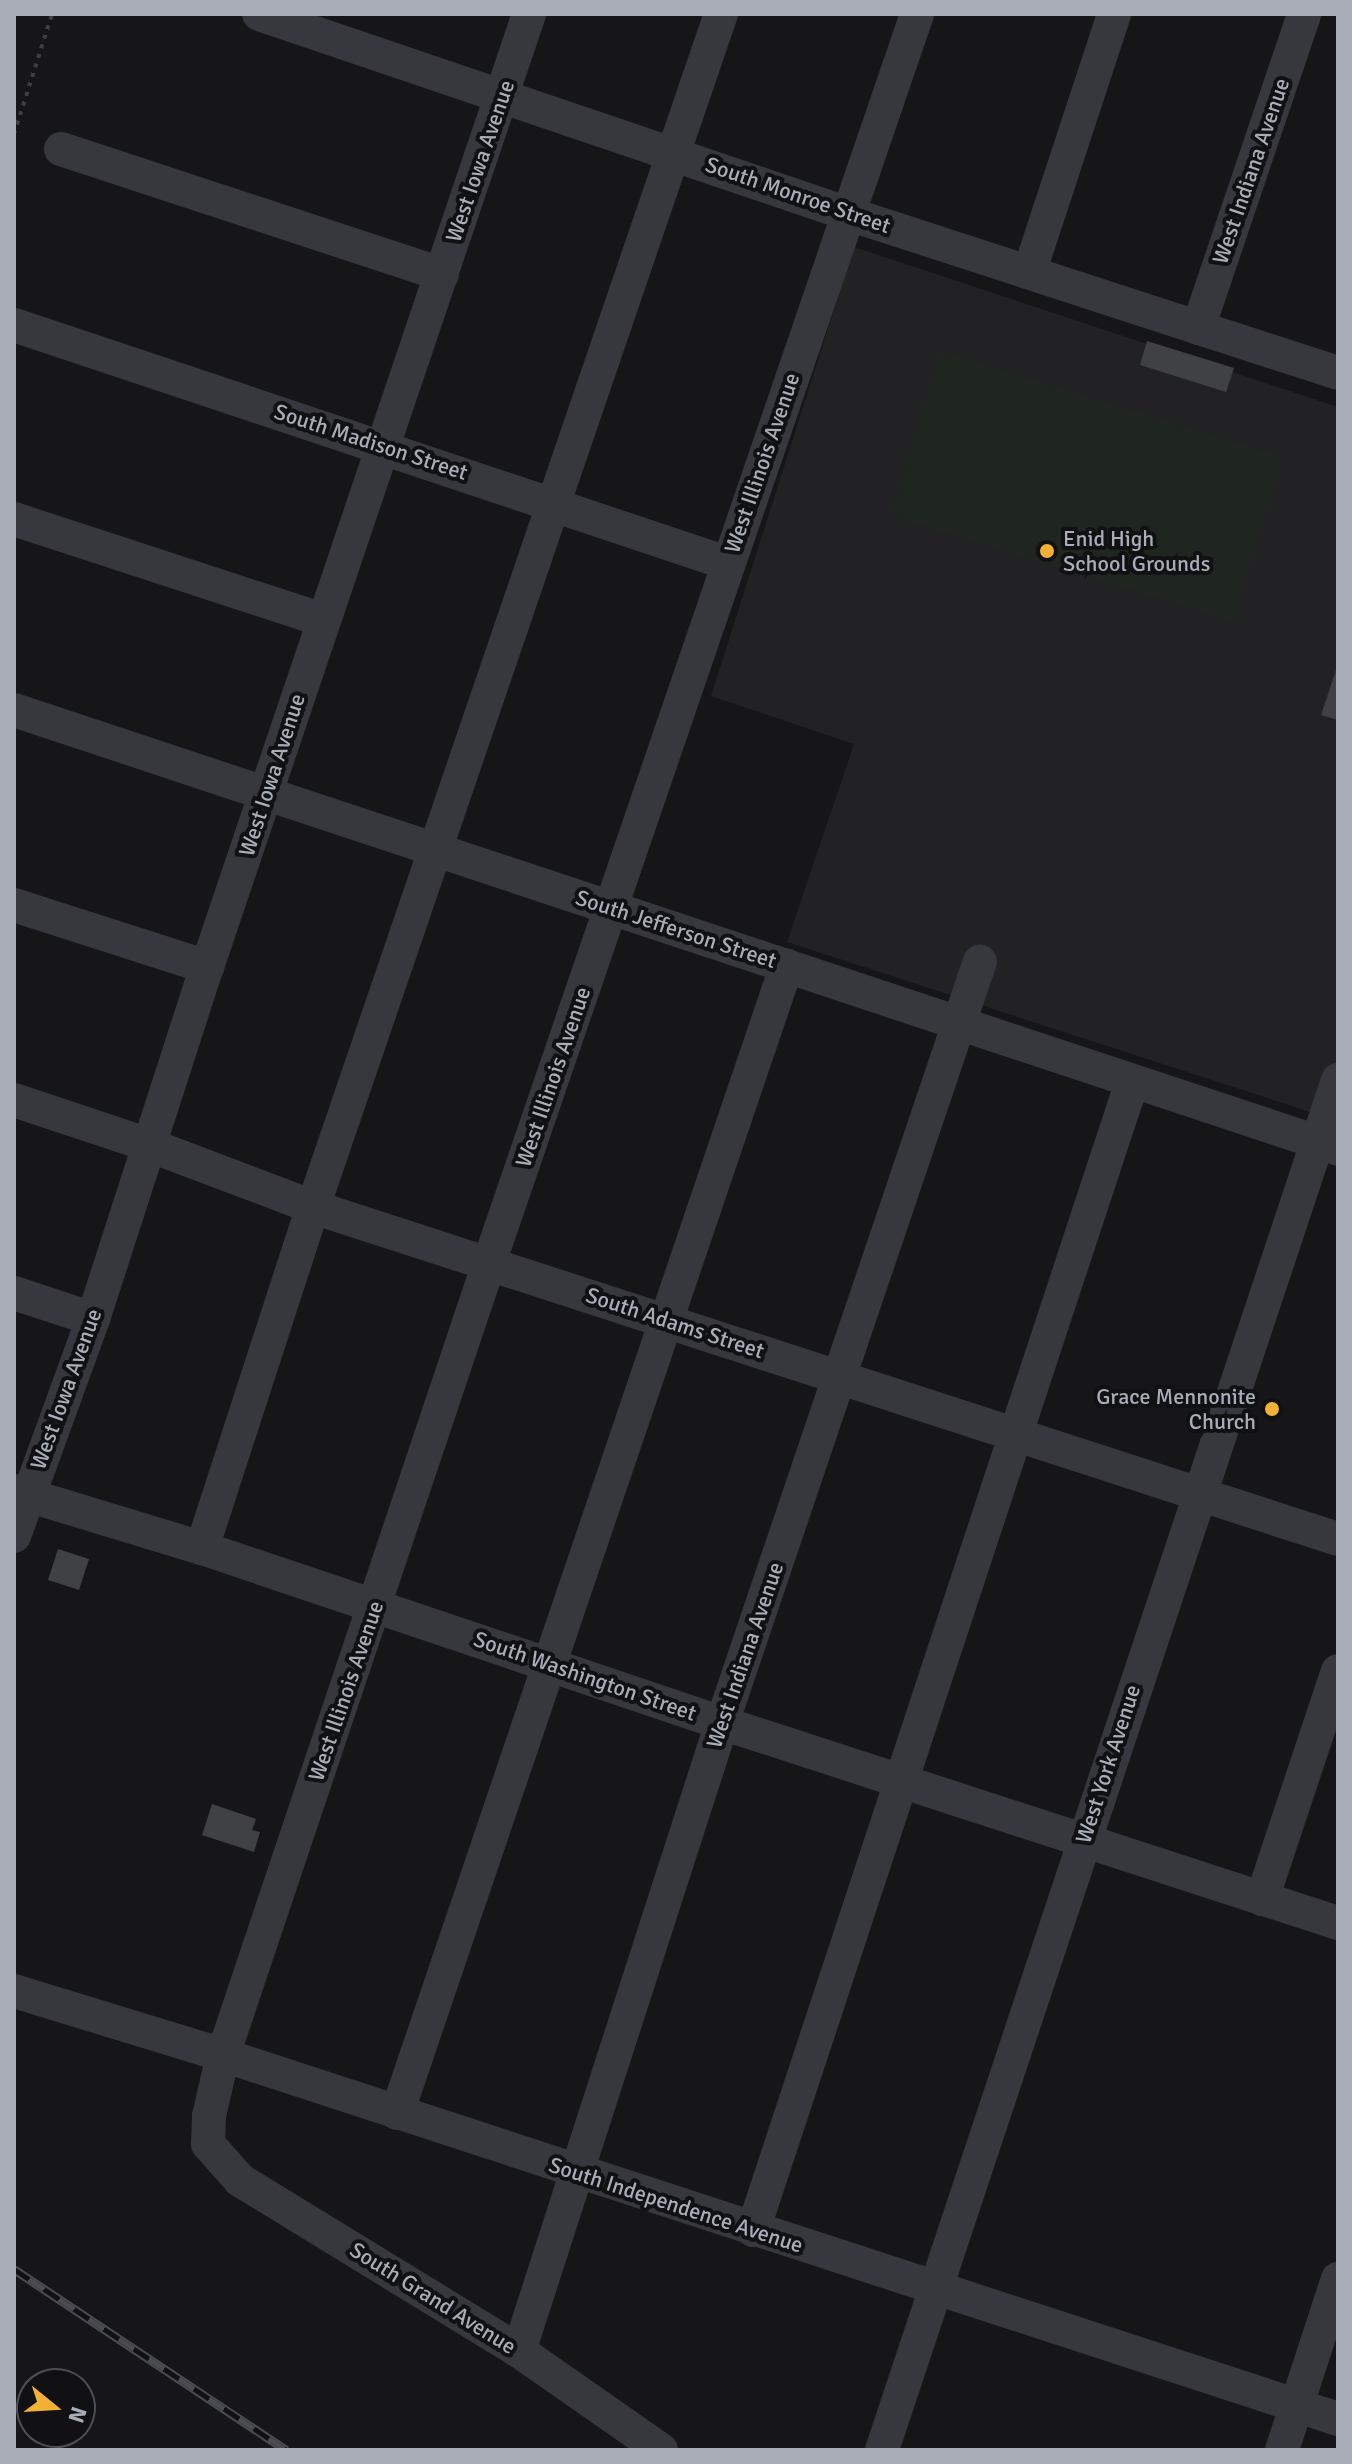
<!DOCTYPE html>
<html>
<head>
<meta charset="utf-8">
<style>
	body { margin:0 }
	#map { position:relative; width:1352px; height:2464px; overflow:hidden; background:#161618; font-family:Signika,sans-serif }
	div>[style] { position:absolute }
	.built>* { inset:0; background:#222225 }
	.green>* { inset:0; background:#1e261f }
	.building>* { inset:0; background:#404145 }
	.path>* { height:4px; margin-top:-2px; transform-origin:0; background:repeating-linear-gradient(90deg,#3d3f44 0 4px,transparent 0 10px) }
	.minor>* { height:34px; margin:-17px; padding:0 17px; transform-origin:17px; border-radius:17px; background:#37383d }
	.rail>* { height:9px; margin-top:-4.5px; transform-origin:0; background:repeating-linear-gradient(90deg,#111113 0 18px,#4a4c52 0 36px); box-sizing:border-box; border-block:2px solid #4a4c52 }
	.dots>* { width:22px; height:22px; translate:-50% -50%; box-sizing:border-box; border:4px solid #111113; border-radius:50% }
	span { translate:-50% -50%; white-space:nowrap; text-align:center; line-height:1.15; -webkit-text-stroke:8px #111113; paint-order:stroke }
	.street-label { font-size:22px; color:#a8adb8 }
	.poi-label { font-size:22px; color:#a8adb8 }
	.left { translate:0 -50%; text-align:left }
	.right { translate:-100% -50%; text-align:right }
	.frame { position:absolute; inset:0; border:16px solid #a8adb8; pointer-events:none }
	.north { position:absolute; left:16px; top:2368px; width:80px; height:80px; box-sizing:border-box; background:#111113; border:2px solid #4d4f55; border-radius:50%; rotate:108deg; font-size:22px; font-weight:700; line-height:32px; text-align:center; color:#a8adb8 }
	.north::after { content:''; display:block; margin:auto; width:28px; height:36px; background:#f2b134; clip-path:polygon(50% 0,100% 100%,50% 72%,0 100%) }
</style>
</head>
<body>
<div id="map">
	<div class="built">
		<div style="clip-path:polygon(854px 247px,1338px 407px,1338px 1121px,787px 942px,854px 744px,711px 696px)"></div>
	</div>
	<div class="green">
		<div style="clip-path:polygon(941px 351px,1284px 457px,1233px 622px,890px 516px)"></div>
	</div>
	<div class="building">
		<div style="clip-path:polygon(1147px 341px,1234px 368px,1226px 392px,1140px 365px)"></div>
		<div style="clip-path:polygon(1337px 667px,1338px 667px,1338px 720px,1321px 715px)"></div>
		<div style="clip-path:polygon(58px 1549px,89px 1559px,79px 1590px,48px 1580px)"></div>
		<div style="clip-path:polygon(212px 1804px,256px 1819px,252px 1830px,260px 1832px,254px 1852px,202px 1835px)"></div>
	</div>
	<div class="path">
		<div style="left:14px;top:134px;width:126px;rotate:-72.4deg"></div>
	</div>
	<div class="minor">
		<div style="left:259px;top:14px;width:623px;rotate:18.73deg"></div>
		<div style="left:849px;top:214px;width:514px;rotate:18.01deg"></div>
		<div style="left:61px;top:149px;width:401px;rotate:18.2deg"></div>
		<div style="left:1030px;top:270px;width:269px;rotate:-71.8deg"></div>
		<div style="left:14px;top:325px;width:752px;rotate:18.46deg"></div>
		<div style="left:1198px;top:328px;width:331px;rotate:-71.3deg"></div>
		<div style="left:14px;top:519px;width:325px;rotate:18.1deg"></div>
		<div style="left:14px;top:710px;width:1395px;rotate:18.34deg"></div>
		<div style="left:14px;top:905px;width:203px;rotate:17.8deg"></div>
		<div style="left:14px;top:1100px;width:142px;rotate:18.4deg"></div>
		<div style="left:149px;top:1145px;width:175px;rotate:20.7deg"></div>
		<div style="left:313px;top:1207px;width:1077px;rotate:17.95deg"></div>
		<div style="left:14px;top:1293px;width:83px;rotate:18.2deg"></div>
		<div style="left:14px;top:1491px;width:196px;rotate:16.9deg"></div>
		<div style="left:202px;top:1548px;width:549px;rotate:18.6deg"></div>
		<div style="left:722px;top:1723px;width:648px;rotate:17.99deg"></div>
		<div style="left:14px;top:1536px;width:231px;rotate:-70deg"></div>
		<div style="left:93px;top:1319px;width:370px;rotate:-72.1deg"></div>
		<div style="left:207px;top:967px;width:1006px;rotate:-71.33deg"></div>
		<div style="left:202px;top:1548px;width:359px;rotate:-72deg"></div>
		<div style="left:313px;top:1207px;width:1261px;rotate:-71.12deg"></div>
		<div style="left:1262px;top:1899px;width:240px;rotate:-71.6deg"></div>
		<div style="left:14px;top:1991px;width:219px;rotate:17deg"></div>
		<div style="left:223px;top:2055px;width:1173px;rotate:18.08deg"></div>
		<div style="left:397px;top:2113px;width:1212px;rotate:-71.24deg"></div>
		<div style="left:753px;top:2230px;width:1209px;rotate:-71.73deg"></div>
		<div style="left:519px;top:2351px;width:660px;rotate:-72.09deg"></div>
		<div style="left:722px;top:1723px;width:804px;rotate:-71.29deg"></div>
		<div style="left:661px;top:2450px;width:173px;rotate:-145.1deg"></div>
		<div style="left:519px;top:2351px;width:327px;rotate:-148.5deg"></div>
		<div style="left:240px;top:2180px;width:48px;rotate:-131.6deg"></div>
		<div style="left:208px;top:2144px;width:28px;rotate:-88deg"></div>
		<div style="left:209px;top:2116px;width:63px;rotate:-77.1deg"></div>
		<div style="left:223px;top:2055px;width:835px;rotate:-71.43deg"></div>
		<div style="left:489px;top:1263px;width:1320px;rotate:-71.08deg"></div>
		<div style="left:882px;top:2450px;width:1444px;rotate:-71.59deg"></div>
		<div style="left:1282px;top:2450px;width:180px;rotate:-71.9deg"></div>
	</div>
	<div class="rail">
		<div style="left:14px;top:2269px;width:327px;rotate:33.6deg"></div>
	</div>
	<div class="dots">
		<div style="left:1047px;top:551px;background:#f2b134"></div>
		<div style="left:1272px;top:1409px;background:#f2b134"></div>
	</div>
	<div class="street-label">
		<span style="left:480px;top:161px;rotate:-71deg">West Iowa Avenue</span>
		<span style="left:1251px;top:171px;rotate:-71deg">West Indiana Avenue</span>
		<span style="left:798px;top:195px;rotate:19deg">South Monroe Street</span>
		<span style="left:371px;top:442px;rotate:18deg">South Madison Street</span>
		<span style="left:762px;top:463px;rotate:-71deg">West Illinois Avenue</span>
		<span style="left:272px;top:775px;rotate:-72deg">West Iowa Avenue</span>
		<span style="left:676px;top:929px;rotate:18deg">South Jefferson Street</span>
		<span style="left:553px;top:1077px;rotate:-71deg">West Illinois Avenue</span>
		<span style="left:675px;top:1323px;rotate:18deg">South Adams Street</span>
		<span style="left:66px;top:1389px;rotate:-70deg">West Iowa Avenue</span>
		<span style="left:745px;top:1655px;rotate:-71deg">West Indiana Avenue</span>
		<span style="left:585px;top:1676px;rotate:19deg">South Washington Street</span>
		<span style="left:346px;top:1691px;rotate:-71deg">West Illinois Avenue</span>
		<span style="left:1108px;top:1764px;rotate:-72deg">West York Avenue</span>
		<span style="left:676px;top:2205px;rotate:18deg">South Independence Avenue</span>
		<span style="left:433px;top:2298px;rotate:32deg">South Grand Avenue</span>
	</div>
	<div class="poi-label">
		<span class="left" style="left:1063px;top:551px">Enid High<br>School Grounds</span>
		<span class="right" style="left:1256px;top:1409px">Grace Mennonite<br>Church</span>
	</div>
	<div class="frame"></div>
	<div class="north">N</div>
</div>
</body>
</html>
